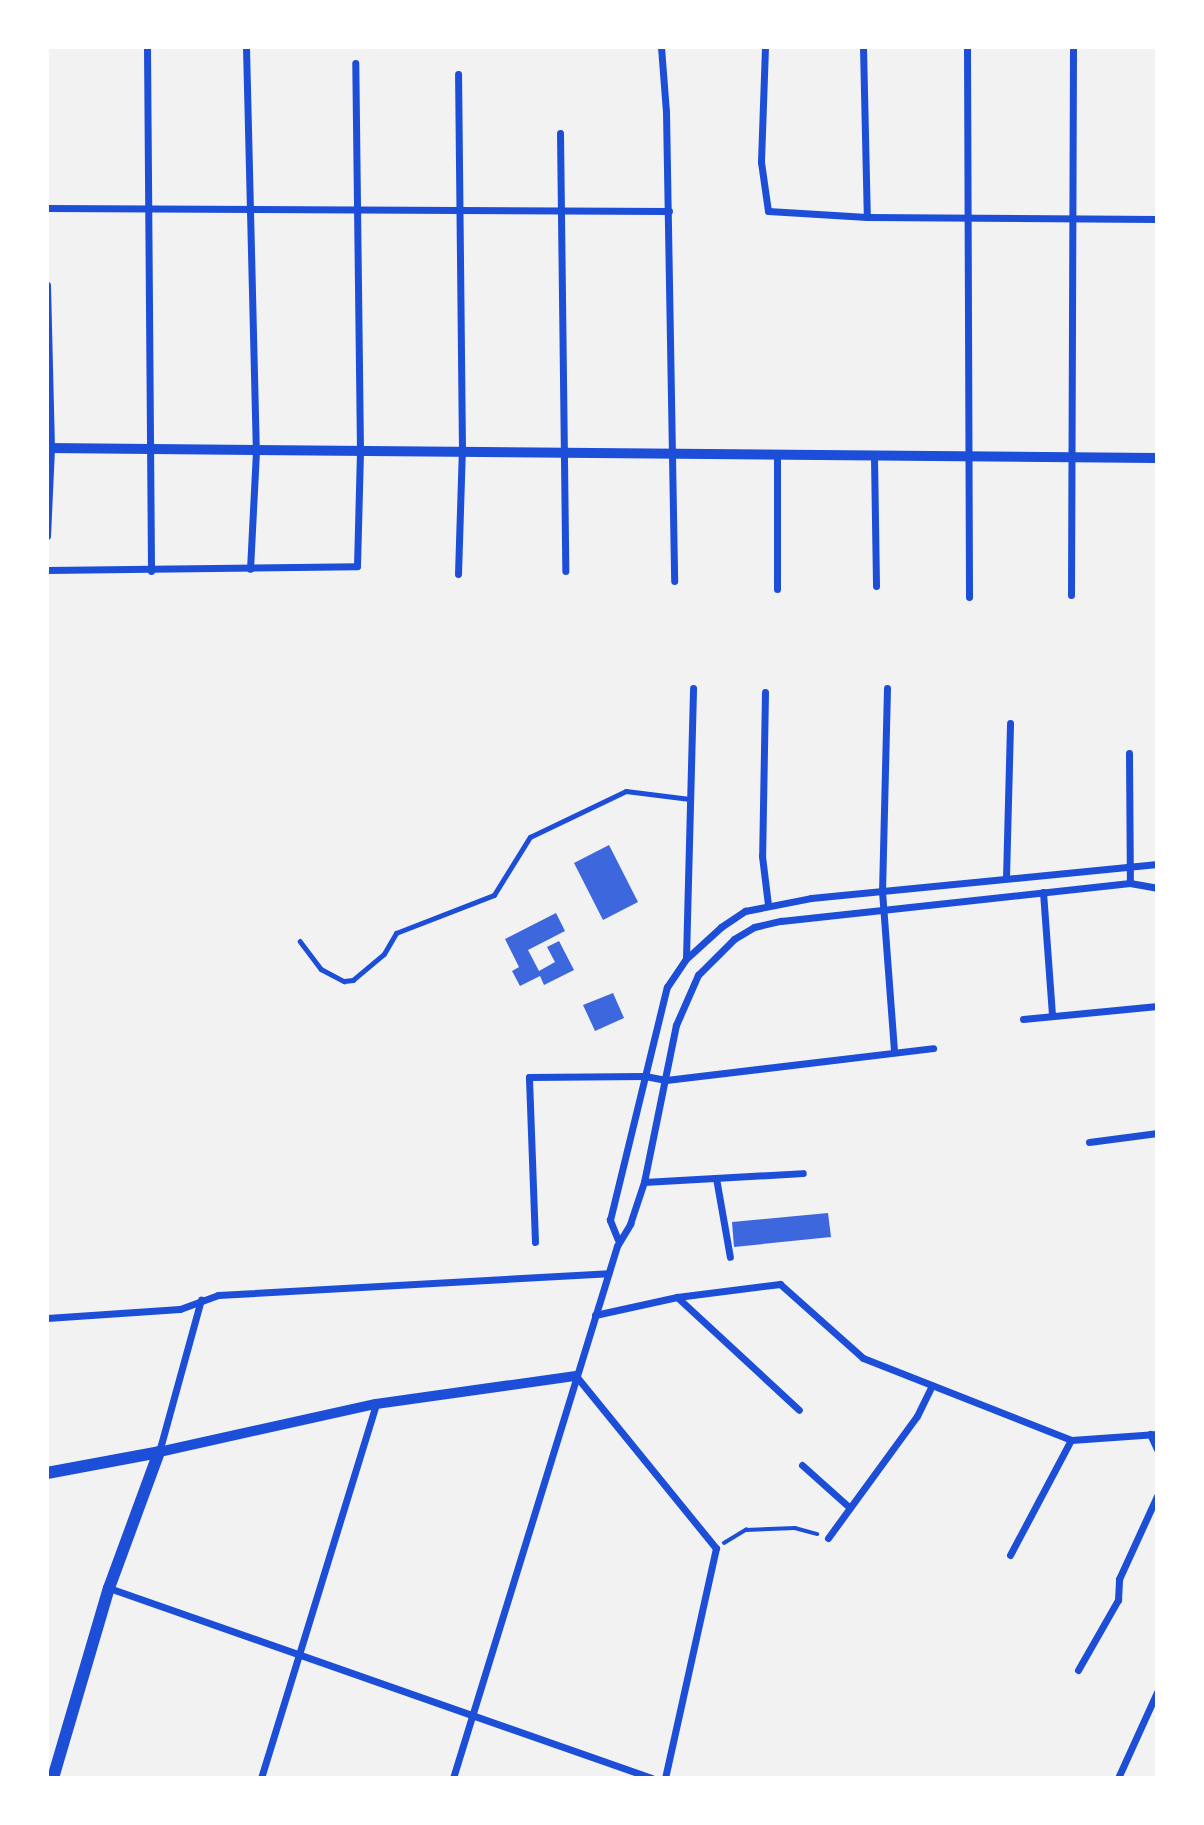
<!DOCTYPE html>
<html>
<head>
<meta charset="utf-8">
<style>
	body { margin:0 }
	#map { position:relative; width:1204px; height:1825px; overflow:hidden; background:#f2f2f2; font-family:"Work Sans",sans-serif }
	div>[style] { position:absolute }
	.building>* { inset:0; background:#3d67dc }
	.path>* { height:3.5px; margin:-1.75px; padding:0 1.75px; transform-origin:1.75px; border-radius:1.75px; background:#1d4ed8 }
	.service>* { height:4.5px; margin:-2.25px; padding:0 2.25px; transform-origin:2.25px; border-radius:2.25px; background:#1d4ed8 }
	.minor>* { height:7px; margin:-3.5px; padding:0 3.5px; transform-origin:3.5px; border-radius:3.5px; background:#1d4ed8 }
	.tertiary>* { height:10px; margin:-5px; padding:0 5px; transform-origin:5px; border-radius:5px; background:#1d4ed8 }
	.secondary>* { height:12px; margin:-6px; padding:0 6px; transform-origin:6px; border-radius:6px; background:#1d4ed8 }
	span { translate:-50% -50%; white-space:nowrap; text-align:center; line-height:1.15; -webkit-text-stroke:5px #fff; paint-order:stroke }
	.frame { position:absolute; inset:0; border:49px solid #fff; pointer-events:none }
</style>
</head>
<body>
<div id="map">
	<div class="building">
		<div style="clip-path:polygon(609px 845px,638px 902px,603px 920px,574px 863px)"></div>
		<div style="clip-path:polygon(556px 913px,565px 931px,528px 950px,539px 971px,555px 962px,547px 947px,559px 941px,574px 970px,544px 985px,540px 976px,520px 986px,512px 971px,519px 967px,505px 939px)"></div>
		<div style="clip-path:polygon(613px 993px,624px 1018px,595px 1031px,583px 1005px)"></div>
		<div style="clip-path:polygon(828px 1213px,831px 1237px,734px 1247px,732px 1222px)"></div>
	</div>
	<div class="path">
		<div style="left:724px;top:1543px;width:26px;rotate:-31deg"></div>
		<div style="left:746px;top:1530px;width:49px;rotate:-2.3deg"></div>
		<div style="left:795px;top:1528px;width:23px;rotate:15deg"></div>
	</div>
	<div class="service">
		<div style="left:300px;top:941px;width:35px;rotate:53deg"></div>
		<div style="left:321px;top:969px;width:26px;rotate:28deg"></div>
		<div style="left:344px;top:981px;width:9px;rotate:-6deg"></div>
		<div style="left:353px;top:980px;width:40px;rotate:-40deg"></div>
		<div style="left:384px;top:954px;width:24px;rotate:-60deg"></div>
		<div style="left:396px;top:933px;width:105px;rotate:-21.2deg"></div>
		<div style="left:494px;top:895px;width:68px;rotate:-58.2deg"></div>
		<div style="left:530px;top:837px;width:106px;rotate:-25.6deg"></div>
		<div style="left:626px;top:791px;width:64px;rotate:7.1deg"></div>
	</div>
	<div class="minor">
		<div style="left:147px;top:47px;width:524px;rotate:89.56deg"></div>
		<div style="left:246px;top:47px;width:404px;rotate:88.6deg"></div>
		<div style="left:256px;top:451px;width:118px;rotate:92.9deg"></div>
		<div style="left:661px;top:47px;width:65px;rotate:85.6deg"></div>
		<div style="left:666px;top:112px;width:469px;rotate:89deg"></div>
		<div style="left:765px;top:47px;width:115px;rotate:92deg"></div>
		<div style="left:761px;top:162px;width:49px;rotate:81.9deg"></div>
		<div style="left:768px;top:211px;width:99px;rotate:3.5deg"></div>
		<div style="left:867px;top:217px;width:290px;rotate:0.4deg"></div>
		<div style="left:863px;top:47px;width:170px;rotate:88.7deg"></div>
		<div style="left:967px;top:47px;width:550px;rotate:89.79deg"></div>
		<div style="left:560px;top:133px;width:438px;rotate:89.3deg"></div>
		<div style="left:47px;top:208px;width:622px;rotate:0.28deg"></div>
		<div style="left:47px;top:285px;width:163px;rotate:88.6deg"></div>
		<div style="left:51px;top:448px;width:88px;rotate:92.6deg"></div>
		<div style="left:874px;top:457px;width:129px;rotate:89.1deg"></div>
		<div style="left:47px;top:570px;width:310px;rotate:-0.7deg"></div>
		<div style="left:357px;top:566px;width:116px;rotate:-88.5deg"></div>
		<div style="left:360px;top:450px;width:387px;rotate:-90.7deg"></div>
		<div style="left:458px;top:574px;width:124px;rotate:-88.2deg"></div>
		<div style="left:462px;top:450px;width:376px;rotate:-90.6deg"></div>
		<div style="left:777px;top:589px;width:134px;rotate:-90deg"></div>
		<div style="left:1071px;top:595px;width:548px;rotate:-89.79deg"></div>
		<div style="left:887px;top:688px;width:203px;rotate:91.4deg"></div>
		<div style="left:882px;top:891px;width:161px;rotate:85.7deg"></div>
		<div style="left:765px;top:692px;width:164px;rotate:91deg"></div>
		<div style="left:762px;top:856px;width:49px;rotate:83deg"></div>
		<div style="left:1129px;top:753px;width:130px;rotate:89.6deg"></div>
		<div style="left:1006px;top:878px;width:155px;rotate:-88.5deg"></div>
		<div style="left:1043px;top:892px;width:124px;rotate:85.8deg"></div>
		<div style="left:686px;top:958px;width:270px;rotate:-88.5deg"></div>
		<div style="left:1023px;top:1019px;width:135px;rotate:-5.5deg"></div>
		<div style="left:1089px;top:1142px;width:69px;rotate:-7.5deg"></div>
		<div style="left:716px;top:1178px;width:80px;rotate:80deg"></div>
		<div style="left:644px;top:1182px;width:159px;rotate:-3.2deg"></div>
		<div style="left:618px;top:1240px;width:22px;rotate:-112deg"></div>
		<div style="left:610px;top:1220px;width:240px;rotate:-76.3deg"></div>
		<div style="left:667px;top:987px;width:34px;rotate:-56deg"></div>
		<div style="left:686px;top:959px;width:47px;rotate:-42.4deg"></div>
		<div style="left:721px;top:927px;width:29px;rotate:-34deg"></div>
		<div style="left:745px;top:911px;width:67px;rotate:-11.1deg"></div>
		<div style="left:811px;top:898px;width:348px;rotate:-5.6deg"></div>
		<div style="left:535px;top:1242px;width:165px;rotate:-92.1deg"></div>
		<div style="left:529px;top:1077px;width:116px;rotate:-0.5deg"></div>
		<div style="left:645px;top:1076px;width:21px;rotate:11deg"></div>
		<div style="left:666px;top:1080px;width:269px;rotate:-6.8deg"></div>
		<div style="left:677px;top:1297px;width:166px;rotate:42.8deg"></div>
		<div style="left:595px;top:1315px;width:84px;rotate:-12.4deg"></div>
		<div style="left:677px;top:1297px;width:104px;rotate:-7.2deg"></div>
		<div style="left:780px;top:1284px;width:111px;rotate:41.7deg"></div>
		<div style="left:863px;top:1358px;width:224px;rotate:21.5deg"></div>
		<div style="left:1071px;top:1440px;width:86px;rotate:-4deg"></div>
		<div style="left:47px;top:1318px;width:133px;rotate:-3.9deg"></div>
		<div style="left:180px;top:1309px;width:40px;rotate:-20.2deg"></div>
		<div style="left:218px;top:1295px;width:391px;rotate:-3.2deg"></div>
		<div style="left:576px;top:1376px;width:222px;rotate:50.9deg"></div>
		<div style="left:716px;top:1548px;width:236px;rotate:102.5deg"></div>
		<div style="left:1150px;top:1434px;width:17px;rotate:65deg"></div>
		<div style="left:159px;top:1452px;width:158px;rotate:-74.6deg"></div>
		<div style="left:802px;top:1465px;width:63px;rotate:41.8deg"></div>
		<div style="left:828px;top:1538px;width:151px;rotate:-53.9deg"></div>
		<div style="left:917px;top:1416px;width:34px;rotate:-64deg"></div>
		<div style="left:1010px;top:1555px;width:130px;rotate:-62.1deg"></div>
		<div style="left:109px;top:1588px;width:575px;rotate:19.29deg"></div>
		<div style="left:1078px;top:1670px;width:81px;rotate:-60.3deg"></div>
		<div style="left:1118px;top:1600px;width:21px;rotate:-87deg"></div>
		<div style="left:1119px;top:1579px;width:91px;rotate:-65.4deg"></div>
		<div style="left:261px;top:1778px;width:391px;rotate:-72.9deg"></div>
		<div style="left:453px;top:1778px;width:557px;rotate:-72.87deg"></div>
		<div style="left:617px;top:1246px;width:26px;rotate:-59deg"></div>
		<div style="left:630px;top:1224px;width:44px;rotate:-71.6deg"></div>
		<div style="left:644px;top:1182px;width:160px;rotate:-78.5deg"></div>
		<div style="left:676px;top:1025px;width:55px;rotate:-66.3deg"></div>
		<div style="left:698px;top:975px;width:51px;rotate:-45deg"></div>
		<div style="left:734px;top:939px;width:23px;rotate:-31deg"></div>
		<div style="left:754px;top:927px;width:28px;rotate:-13deg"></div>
		<div style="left:781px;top:921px;width:351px;rotate:-6.2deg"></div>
		<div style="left:1130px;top:883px;width:27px;rotate:10deg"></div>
		<div style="left:1118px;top:1778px;width:94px;rotate:-65.6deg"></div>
	</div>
	<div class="tertiary">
		<div style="left:47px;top:448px;width:1110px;rotate:0.52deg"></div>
		<div style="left:159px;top:1452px;width:222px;rotate:-12.5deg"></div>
		<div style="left:376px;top:1404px;width:202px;rotate:-8deg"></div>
	</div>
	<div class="secondary">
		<div style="left:47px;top:1473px;width:114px;rotate:-10.6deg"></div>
		<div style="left:53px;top:1778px;width:198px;rotate:-73.6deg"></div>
		<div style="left:109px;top:1588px;width:145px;rotate:-69.8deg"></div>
	</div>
	<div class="frame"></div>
</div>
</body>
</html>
